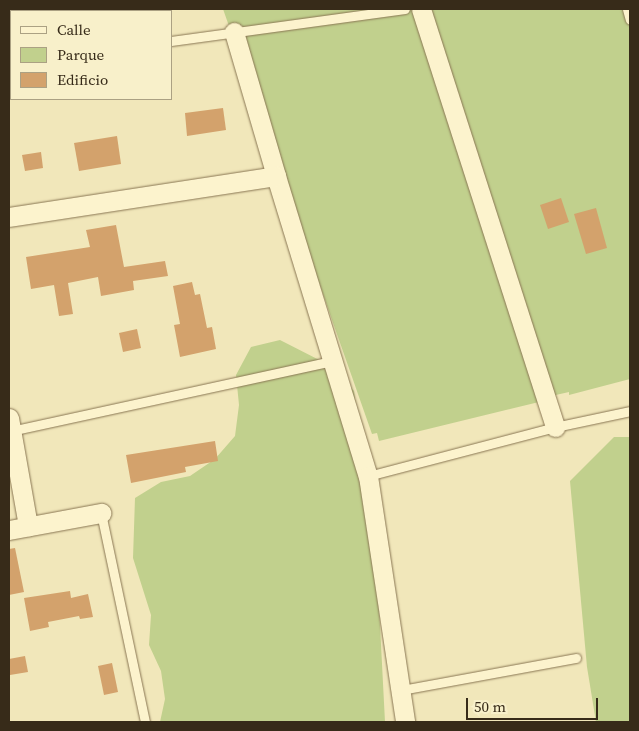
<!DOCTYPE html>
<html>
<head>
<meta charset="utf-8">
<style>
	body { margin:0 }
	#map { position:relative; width:639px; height:731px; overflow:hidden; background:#f1e7ba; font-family:"Source Serif 4",serif }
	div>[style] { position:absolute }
	.green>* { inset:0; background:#c1d08d }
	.building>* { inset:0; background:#d3a26c }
	.roads { filter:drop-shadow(0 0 1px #897653) drop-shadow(0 0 1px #897653) }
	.service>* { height:9px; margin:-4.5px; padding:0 4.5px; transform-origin:4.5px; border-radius:4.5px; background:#fcf3cd }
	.minor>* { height:19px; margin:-9.5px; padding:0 9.5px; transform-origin:9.5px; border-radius:9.5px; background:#fcf3cd }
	span { translate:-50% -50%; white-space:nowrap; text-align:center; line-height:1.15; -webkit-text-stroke:4.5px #f8f0ca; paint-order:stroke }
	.frame { position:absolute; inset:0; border:10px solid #372b19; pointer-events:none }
	.legend { position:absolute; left:10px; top:10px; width:162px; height:90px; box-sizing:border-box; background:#f8f0ca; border:1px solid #aba183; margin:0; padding:6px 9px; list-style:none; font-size:15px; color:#372b19 }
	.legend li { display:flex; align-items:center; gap:10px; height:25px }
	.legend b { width:25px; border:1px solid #aba183 }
	.scale { position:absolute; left:466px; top:698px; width:132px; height:22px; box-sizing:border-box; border:2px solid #372b19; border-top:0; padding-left:6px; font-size:15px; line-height:18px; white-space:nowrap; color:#372b19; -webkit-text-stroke:4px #f8f0ca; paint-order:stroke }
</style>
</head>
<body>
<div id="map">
	<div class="green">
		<div style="clip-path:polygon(223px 9px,630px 9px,630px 379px,569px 395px,569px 392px,538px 399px,539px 402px,379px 441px,377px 433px,372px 434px)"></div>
		<div style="clip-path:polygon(280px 340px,333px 367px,354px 391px,377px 567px,385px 722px,160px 722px,165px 699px,161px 671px,149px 645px,151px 615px,133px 558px,135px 498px,161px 482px,190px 476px,215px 459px,235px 436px,239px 405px,236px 375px,251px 347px)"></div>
		<div style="clip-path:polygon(614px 437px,630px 437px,630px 722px,596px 722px,587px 667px,570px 481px)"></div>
	</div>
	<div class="building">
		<div style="clip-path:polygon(223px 108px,226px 130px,187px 136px,185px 113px)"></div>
		<div style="clip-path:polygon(117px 136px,121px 164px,79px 171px,74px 143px)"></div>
		<div style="clip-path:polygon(41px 152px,43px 168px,25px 171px,22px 155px)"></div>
		<div style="clip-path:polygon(561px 198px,569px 222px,548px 229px,540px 205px)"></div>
		<div style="clip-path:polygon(596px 208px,607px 248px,586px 254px,574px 214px)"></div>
		<div style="clip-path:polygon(116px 225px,124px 267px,165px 261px,168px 276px,133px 281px,134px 290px,101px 296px,98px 277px,68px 283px,73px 314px,59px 316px,54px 285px,31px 289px,26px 257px,90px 247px,86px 230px)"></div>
		<div style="clip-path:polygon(192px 282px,195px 295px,200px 294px,207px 328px,212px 327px,216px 349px,180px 357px,174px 325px,180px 324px,173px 286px)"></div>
		<div style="clip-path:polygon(137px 329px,141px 348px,123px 352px,119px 333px)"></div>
		<div style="clip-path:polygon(215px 441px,218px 461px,185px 467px,186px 472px,131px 483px,126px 455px)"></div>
		<div style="clip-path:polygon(15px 548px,24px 592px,9px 595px,9px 549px)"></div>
		<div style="clip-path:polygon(70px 591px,71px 598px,88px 594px,93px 617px,80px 619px,79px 616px,48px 622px,49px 627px,30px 631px,24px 598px)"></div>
		<div style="clip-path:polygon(25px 656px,28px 672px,10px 675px,9px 659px)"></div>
		<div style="clip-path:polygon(112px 663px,118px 692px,104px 695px,98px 666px)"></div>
	</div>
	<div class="roads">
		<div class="service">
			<div style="left:627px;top:9px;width:11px;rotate:75deg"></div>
			<div style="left:171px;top:41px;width:236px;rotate:-7.8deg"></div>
			<div style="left:9px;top:63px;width:2px"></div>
			<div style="left:11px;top:431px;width:330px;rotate:-12.3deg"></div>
			<div style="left:368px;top:476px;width:193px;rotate:-14.7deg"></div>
			<div style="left:555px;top:427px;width:77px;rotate:-12deg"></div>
			<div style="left:101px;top:513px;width:214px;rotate:78.1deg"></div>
			<div style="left:401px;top:690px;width:178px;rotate:-10.4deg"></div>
		</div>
		<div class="minor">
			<div style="left:421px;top:9px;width:439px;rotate:72.2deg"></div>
			<div style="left:234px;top:32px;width:150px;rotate:73.7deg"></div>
			<div style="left:276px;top:176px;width:314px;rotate:73deg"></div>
			<div style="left:368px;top:476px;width:249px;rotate:81.4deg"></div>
			<div style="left:9px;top:217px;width:270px;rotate:-8.7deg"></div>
			<div style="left:9px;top:418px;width:110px;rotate:80deg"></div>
			<div style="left:9px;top:530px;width:94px;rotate:-10.5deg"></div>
		</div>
	</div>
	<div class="frame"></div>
	<ul class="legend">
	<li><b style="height:6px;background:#fcf3cd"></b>Calle</li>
	<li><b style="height:14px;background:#c1d08d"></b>Parque</li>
	<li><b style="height:14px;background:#d3a26c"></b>Edificio</li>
	</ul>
	<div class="scale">50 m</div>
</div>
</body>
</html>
